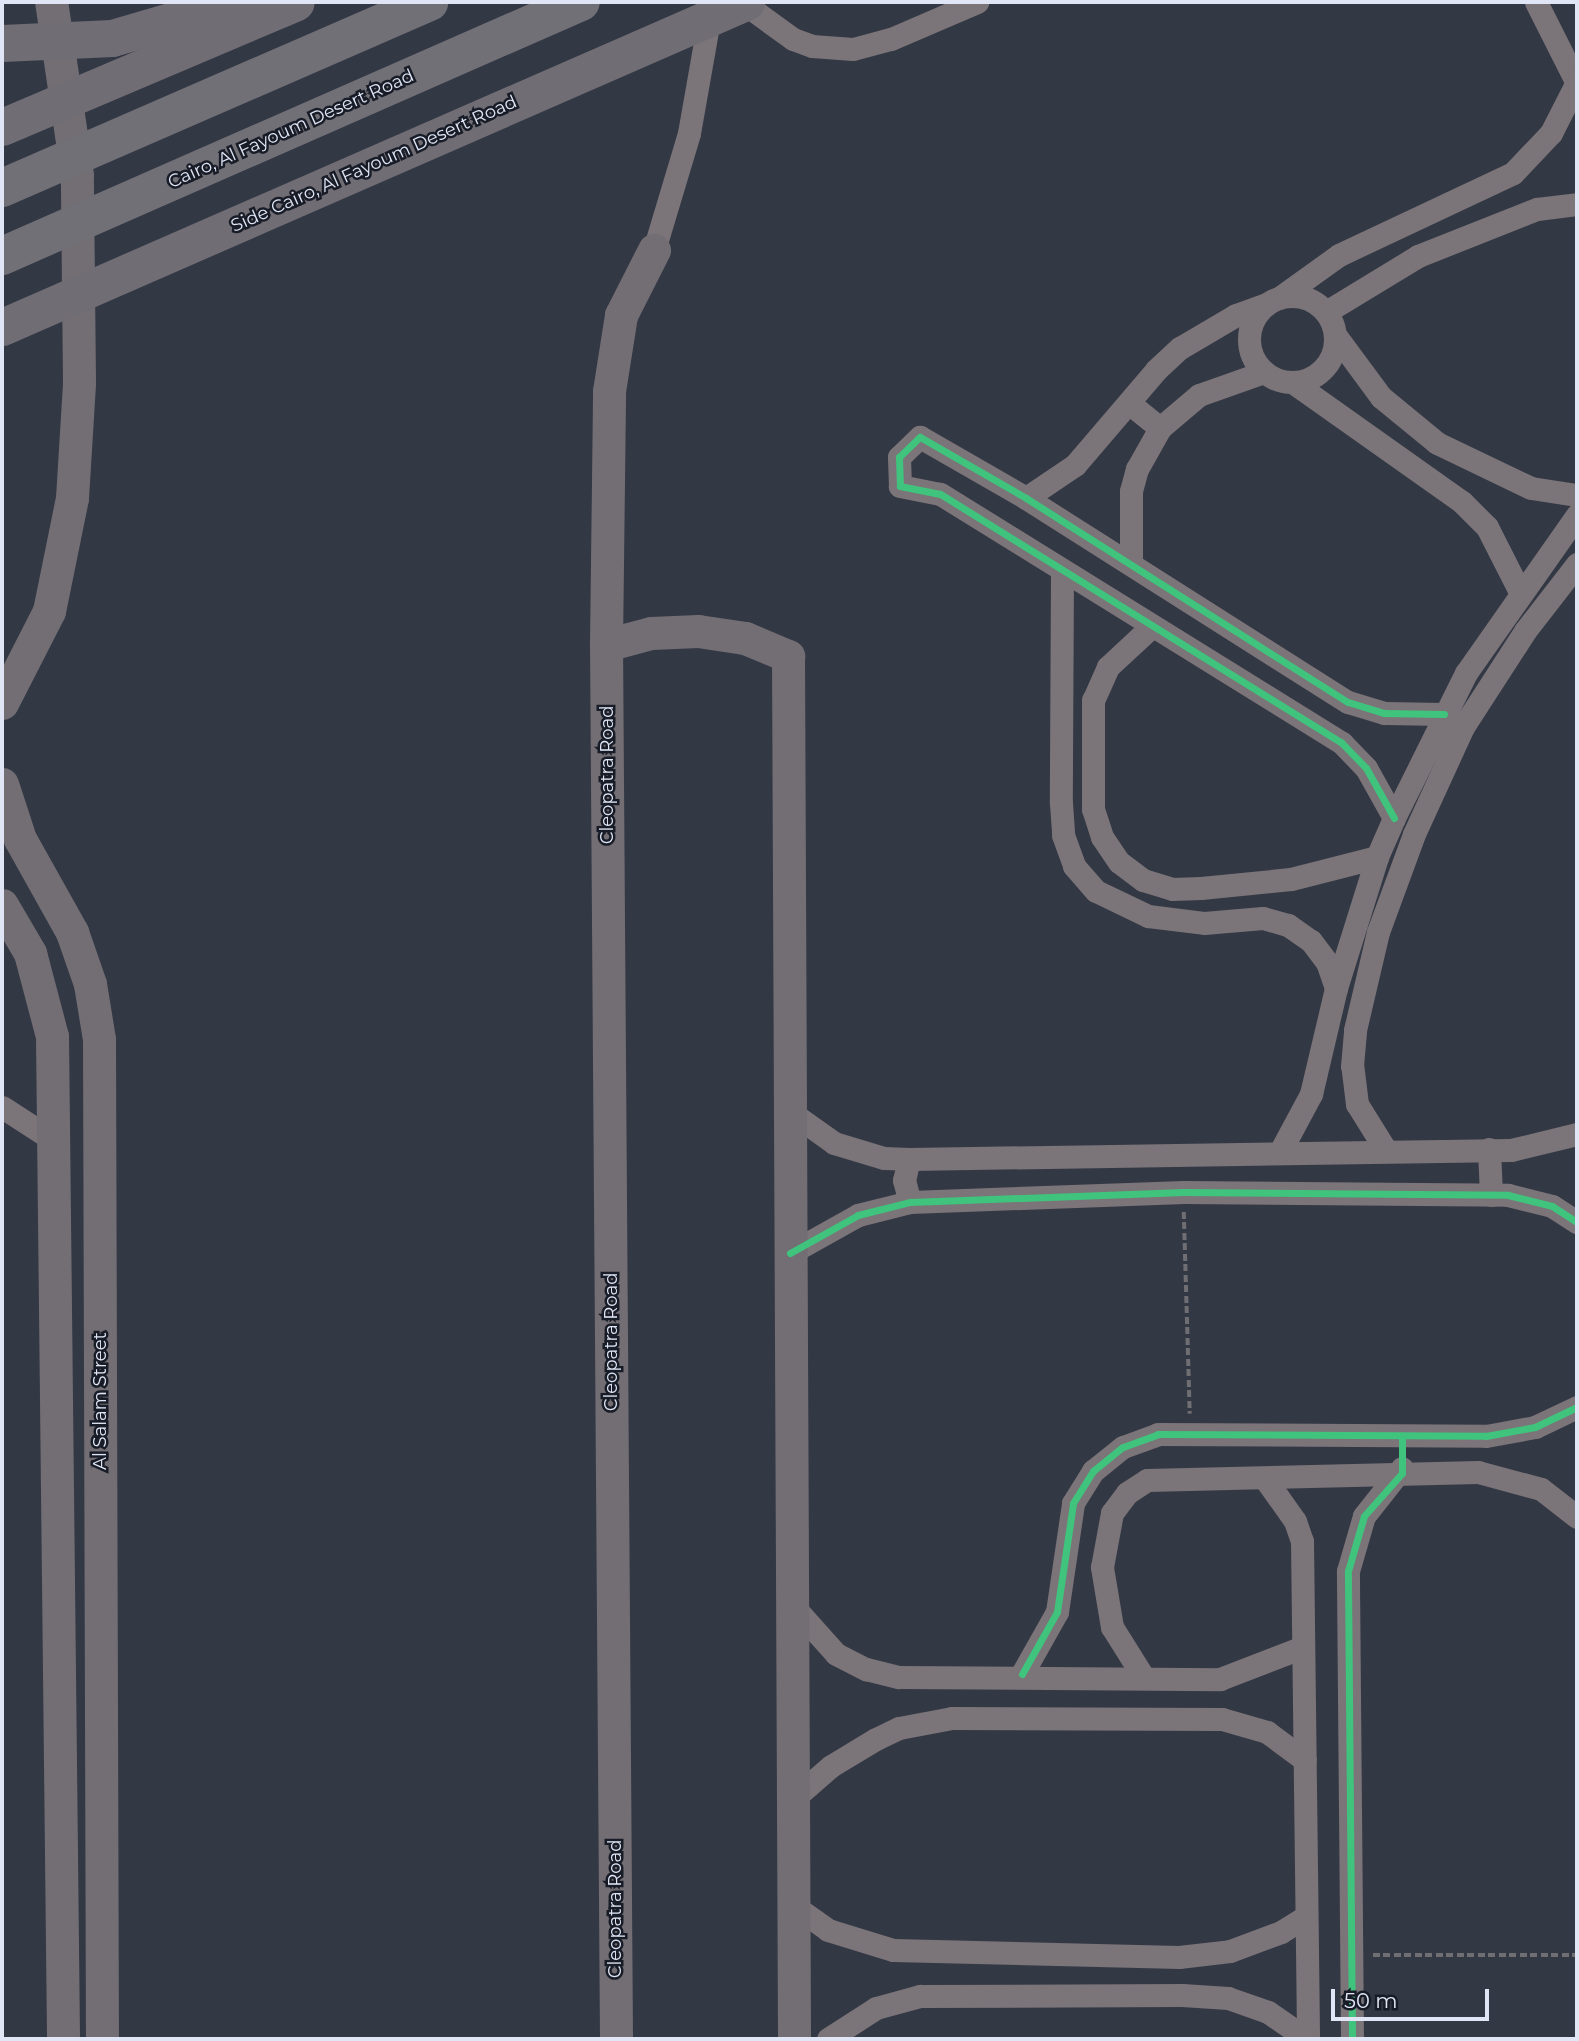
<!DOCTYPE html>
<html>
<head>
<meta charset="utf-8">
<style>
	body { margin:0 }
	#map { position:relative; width:1579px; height:2041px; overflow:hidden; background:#333845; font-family:Montserrat,sans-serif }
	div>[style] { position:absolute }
	.path>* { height:3.5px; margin-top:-1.75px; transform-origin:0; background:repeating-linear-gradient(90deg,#6f6e72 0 7px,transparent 0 10.5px) }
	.minor>* { height:23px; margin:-11.5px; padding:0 11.5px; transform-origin:11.5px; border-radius:11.5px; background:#7b7478 }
	.minor>.ring { margin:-11.5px; padding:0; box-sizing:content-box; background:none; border:23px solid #7b7478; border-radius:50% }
	.secondary>* { height:33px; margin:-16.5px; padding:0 16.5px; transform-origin:16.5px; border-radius:16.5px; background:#736e74 }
	.primary-bridge>* { height:37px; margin:-18.5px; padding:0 18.5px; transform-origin:18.5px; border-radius:18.5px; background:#706d74 }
	.trunk-bridge>* { height:38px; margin:-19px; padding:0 19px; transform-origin:19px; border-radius:19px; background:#727077 }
	.cycleway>* { height:7px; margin:-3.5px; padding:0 3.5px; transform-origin:3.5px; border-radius:3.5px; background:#40c37c }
	span { translate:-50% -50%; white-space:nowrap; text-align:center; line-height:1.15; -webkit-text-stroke:5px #181c27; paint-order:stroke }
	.street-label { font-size:18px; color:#e1e6f6 }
	.frame { position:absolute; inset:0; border:4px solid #e1e6f6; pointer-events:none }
	.scale { position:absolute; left:1331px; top:1989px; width:158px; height:32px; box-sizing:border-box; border:4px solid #e1e6f6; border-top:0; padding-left:9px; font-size:21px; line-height:24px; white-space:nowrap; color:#e1e6f6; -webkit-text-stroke:5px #181c27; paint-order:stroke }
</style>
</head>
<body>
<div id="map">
	<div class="path">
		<div style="left:1184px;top:1212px;width:202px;rotate:88.3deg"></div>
		<div style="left:1373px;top:1955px;width:204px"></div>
	</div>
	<div class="minor">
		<div style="left:742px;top:2px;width:63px;rotate:36deg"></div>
		<div style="left:793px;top:39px;width:20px;rotate:20deg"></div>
		<div style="left:812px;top:46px;width:41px;rotate:4.2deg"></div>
		<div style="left:853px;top:49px;width:39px;rotate:-15deg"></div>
		<div style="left:891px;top:39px;width:94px;rotate:-23.3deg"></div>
		<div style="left:1536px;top:2px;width:91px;rotate:63.2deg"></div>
		<div style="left:654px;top:250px;width:122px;rotate:-73.3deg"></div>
		<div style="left:689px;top:133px;width:127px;rotate:-80deg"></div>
		<div class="ring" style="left:1249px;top:296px;width:63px;height:63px"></div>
		<div style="left:1279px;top:298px;width:74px;rotate:-35.6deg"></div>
		<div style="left:1339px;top:255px;width:192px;rotate:-25.2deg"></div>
		<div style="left:1513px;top:173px;width:55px;rotate:-46.5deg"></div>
		<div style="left:1551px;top:133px;width:57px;rotate:-63deg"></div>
		<div style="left:1326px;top:312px;width:108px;rotate:-31.3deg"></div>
		<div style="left:1418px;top:256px;width:128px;rotate:-21.6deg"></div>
		<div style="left:1537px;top:209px;width:40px;rotate:-7.1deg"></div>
		<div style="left:1336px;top:336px;width:76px;rotate:53.6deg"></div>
		<div style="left:1381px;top:397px;width:72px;rotate:39.4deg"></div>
		<div style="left:1437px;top:443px;width:104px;rotate:25.6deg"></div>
		<div style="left:1531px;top:488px;width:47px;rotate:8.7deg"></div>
		<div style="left:1294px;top:383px;width:206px;rotate:35.3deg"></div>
		<div style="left:1462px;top:502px;width:35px;rotate:45deg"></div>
		<div style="left:1487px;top:527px;width:75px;rotate:63.1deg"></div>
		<div style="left:1129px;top:403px;width:40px;rotate:39deg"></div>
		<div style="left:1026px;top:498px;width:59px;rotate:-34deg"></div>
		<div style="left:1075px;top:465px;width:125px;rotate:-49.5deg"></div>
		<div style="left:1156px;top:370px;width:33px;rotate:-43deg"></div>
		<div style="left:1180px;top:348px;width:65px;rotate:-30.5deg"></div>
		<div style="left:1236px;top:315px;width:33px;rotate:-20deg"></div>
		<div style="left:1131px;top:563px;width:72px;rotate:-90deg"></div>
		<div style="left:1131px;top:491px;width:23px;rotate:-75deg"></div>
		<div style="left:1137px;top:469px;width:47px;rotate:-60.7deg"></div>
		<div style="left:1160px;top:428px;width:51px;rotate:-40.2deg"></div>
		<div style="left:1199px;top:395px;width:69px;rotate:-19.5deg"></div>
		<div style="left:1062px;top:574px;width:229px;rotate:90.3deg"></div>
		<div style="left:1061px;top:803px;width:32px;rotate:86deg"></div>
		<div style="left:1063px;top:835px;width:33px;rotate:70deg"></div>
		<div style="left:1074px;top:866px;width:33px;rotate:49deg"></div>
		<div style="left:1096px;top:891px;width:58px;rotate:25.7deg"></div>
		<div style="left:1148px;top:916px;width:56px;rotate:7.1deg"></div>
		<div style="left:1204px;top:923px;width:59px;rotate:-4.8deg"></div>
		<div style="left:1263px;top:918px;width:26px;rotate:16deg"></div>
		<div style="left:1288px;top:925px;width:28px;rotate:35deg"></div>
		<div style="left:1311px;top:941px;width:26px;rotate:53deg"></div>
		<div style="left:1327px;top:962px;width:28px;rotate:71deg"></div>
		<div style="left:1151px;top:627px;width:59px;rotate:137.1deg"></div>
		<div style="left:1108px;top:667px;width:36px;rotate:114deg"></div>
		<div style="left:1093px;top:700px;width:109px;rotate:90deg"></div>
		<div style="left:1093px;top:809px;width:29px;rotate:72deg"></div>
		<div style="left:1102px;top:837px;width:30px;rotate:56deg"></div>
		<div style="left:1119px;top:862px;width:30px;rotate:37deg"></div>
		<div style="left:1143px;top:880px;width:30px;rotate:17deg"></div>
		<div style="left:1172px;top:889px;width:29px;rotate:-2deg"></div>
		<div style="left:1201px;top:888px;width:90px;rotate:-5.7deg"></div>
		<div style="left:1291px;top:879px;width:89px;rotate:-14.3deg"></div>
		<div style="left:1394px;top:818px;width:57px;rotate:-119.2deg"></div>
		<div style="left:1366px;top:768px;width:35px;rotate:-134deg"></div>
		<div style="left:1342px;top:743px;width:473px;rotate:-148.2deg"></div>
		<div style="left:940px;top:494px;width:41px;rotate:-168.7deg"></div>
		<div style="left:900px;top:486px;width:29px;rotate:-92deg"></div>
		<div style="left:899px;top:457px;width:29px;rotate:-44deg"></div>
		<div style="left:920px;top:437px;width:122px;rotate:29.9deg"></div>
		<div style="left:1026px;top:498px;width:381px;rotate:32.4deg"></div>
		<div style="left:1348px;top:702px;width:38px;rotate:17deg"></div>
		<div style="left:1384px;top:713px;width:60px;rotate:1deg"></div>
		<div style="left:2px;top:1107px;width:61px;rotate:32.9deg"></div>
		<div style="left:792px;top:1113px;width:52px;rotate:35.5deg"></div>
		<div style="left:834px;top:1143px;width:52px;rotate:16.7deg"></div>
		<div style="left:884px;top:1158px;width:25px;rotate:2deg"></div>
		<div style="left:909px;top:1159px;width:602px;rotate:-0.86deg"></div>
		<div style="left:1511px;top:1150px;width:68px;rotate:-13.6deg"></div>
		<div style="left:1385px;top:1149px;width:53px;rotate:-121.9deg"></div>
		<div style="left:1357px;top:1104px;width:38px;rotate:-97deg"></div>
		<div style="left:1352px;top:1066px;width:36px;rotate:-85deg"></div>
		<div style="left:1355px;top:1030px;width:101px;rotate:-76.8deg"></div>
		<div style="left:1378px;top:932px;width:104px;rotate:-69.8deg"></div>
		<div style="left:1414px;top:834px;width:118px;rotate:-65.4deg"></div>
		<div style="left:1463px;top:727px;width:114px;rotate:-57.1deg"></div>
		<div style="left:1525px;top:631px;width:85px;rotate:-52.2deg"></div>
		<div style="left:1489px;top:1149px;width:46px;rotate:87.5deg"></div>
		<div style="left:1281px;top:1150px;width:64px;rotate:-61.8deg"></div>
		<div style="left:1311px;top:1094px;width:109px;rotate:-76.7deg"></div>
		<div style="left:1336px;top:988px;width:137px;rotate:-72.6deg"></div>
		<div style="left:1377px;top:857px;width:43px;rotate:-66.4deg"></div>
		<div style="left:1394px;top:818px;width:162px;rotate:-63.6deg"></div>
		<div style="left:1466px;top:673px;width:193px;rotate:-54.9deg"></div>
		<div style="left:909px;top:1159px;width:22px;rotate:103deg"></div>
		<div style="left:904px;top:1180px;width:23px;rotate:75deg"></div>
		<div style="left:790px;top:1253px;width:78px;rotate:-29.2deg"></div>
		<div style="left:858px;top:1215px;width:54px;rotate:-14deg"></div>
		<div style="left:910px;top:1202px;width:274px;rotate:-2.1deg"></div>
		<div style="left:1184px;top:1192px;width:324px;rotate:0.5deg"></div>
		<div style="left:1508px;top:1195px;width:45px;rotate:14deg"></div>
		<div style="left:1552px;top:1206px;width:30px;rotate:33deg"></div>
		<div style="left:1266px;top:1480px;width:50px;rotate:54.7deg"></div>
		<div style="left:1295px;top:1521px;width:21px;rotate:71deg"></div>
		<div style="left:1302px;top:1541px;width:498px;rotate:89.3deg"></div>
		<div style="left:793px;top:1606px;width:64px;rotate:48.1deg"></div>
		<div style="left:836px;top:1654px;width:34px;rotate:27deg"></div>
		<div style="left:866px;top:1669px;width:34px;rotate:14deg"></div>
		<div style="left:899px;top:1677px;width:321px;rotate:0.4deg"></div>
		<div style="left:1220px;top:1679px;width:89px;rotate:-21.1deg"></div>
		<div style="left:1022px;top:1674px;width:71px;rotate:-60.6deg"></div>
		<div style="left:1057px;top:1612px;width:110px;rotate:-81.6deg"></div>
		<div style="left:1073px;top:1503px;width:38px;rotate:-58deg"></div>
		<div style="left:1093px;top:1471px;width:38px;rotate:-39deg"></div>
		<div style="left:1123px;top:1447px;width:37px;rotate:-20deg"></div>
		<div style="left:1158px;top:1434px;width:328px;rotate:0.3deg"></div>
		<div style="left:1486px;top:1436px;width:50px;rotate:-10.4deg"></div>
		<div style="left:1535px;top:1427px;width:47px;rotate:-25.5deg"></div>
		<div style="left:1144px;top:1678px;width:60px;rotate:-122.1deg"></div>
		<div style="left:1112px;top:1627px;width:61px;rotate:-99.5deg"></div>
		<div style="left:1102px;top:1567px;width:55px;rotate:-79.5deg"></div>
		<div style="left:1112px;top:1513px;width:25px;rotate:-53deg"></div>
		<div style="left:1127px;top:1493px;width:24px;rotate:-33deg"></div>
		<div style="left:1147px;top:1480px;width:331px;rotate:-1.4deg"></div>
		<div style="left:1478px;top:1472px;width:65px;rotate:15.1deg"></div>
		<div style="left:1541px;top:1489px;width:46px;rotate:37.9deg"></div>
		<div style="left:793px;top:1799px;width:50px;rotate:-41deg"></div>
		<div style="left:831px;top:1766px;width:52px;rotate:-31deg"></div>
		<div style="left:876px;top:1739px;width:25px;rotate:-26deg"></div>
		<div style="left:899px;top:1728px;width:54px;rotate:-10.7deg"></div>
		<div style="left:952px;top:1718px;width:270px;rotate:0.2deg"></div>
		<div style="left:1222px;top:1719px;width:47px;rotate:16.1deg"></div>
		<div style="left:1267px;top:1732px;width:47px;rotate:36.4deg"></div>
		<div style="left:793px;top:1905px;width:43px;rotate:35.5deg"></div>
		<div style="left:828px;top:1930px;width:68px;rotate:17.1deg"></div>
		<div style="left:893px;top:1950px;width:286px;rotate:1.4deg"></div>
		<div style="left:1179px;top:1957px;width:51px;rotate:-6.7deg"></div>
		<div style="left:1230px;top:1951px;width:54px;rotate:-20.4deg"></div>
		<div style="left:1281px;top:1932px;width:28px;rotate:-32deg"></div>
		<div style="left:828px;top:2039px;width:57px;rotate:-32.9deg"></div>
		<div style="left:876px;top:2008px;width:46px;rotate:-15.3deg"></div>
		<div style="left:920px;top:1996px;width:262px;rotate:-0.2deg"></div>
		<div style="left:1182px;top:1995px;width:46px;rotate:3.7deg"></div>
		<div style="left:1228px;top:1998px;width:42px;rotate:19.3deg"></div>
		<div style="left:1268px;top:2012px;width:47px;rotate:34.7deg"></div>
		<div style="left:1352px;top:2039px;width:468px;rotate:-90.5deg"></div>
		<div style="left:1348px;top:1571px;width:57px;rotate:-73.8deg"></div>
		<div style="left:1364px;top:1516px;width:61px;rotate:-51.6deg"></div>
	</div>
	<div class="secondary">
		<div style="left:606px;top:645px;width:47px;rotate:-14.9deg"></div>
		<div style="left:651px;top:633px;width:47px;rotate:-2.4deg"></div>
		<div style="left:698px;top:631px;width:48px;rotate:8.5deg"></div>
		<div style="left:745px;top:638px;width:47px;rotate:22.7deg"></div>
		<div style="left:788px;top:656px;width:1383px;rotate:89.75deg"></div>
		<div style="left:2px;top:703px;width:103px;rotate:-62.9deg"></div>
		<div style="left:49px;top:611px;width:115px;rotate:-78.5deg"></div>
		<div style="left:72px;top:498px;width:116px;rotate:-86.5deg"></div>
		<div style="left:79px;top:382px;width:207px;rotate:-90.6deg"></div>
		<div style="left:77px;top:175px;width:175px;rotate:-98.5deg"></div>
		<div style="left:2px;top:784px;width:58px;rotate:71.9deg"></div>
		<div style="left:20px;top:839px;width:107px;rotate:60.8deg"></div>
		<div style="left:72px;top:932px;width:55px;rotate:70.9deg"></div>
		<div style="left:90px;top:984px;width:56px;rotate:80.7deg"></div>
		<div style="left:99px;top:1039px;width:1000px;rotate:89.83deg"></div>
		<div style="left:2px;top:905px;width:56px;rotate:59.7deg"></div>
		<div style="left:30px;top:953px;width:86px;rotate:75.2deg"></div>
		<div style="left:52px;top:1036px;width:1003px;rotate:89.37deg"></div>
		<div style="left:616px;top:2039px;width:1394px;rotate:-90.41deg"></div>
		<div style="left:606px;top:645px;width:254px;rotate:-89.3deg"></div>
		<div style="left:609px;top:391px;width:77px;rotate:-81deg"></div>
		<div style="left:621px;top:315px;width:73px;rotate:-63.1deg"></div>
	</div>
	<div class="primary-bridge">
		<div style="left:2px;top:43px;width:110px;rotate:-2.6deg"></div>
		<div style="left:112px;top:38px;width:128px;rotate:-16.3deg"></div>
		<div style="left:2px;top:127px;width:319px;rotate:-23deg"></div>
		<div style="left:2px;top:327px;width:812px;rotate:-23.6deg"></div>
	</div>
	<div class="trunk-bridge">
		<div style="left:2px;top:188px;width:466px;rotate:-23.5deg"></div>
		<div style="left:2px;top:256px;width:632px;rotate:-23.69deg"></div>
	</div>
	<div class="cycleway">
		<div style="left:1394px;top:818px;width:57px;rotate:-119.2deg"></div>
		<div style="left:1366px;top:768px;width:35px;rotate:-134deg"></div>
		<div style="left:1342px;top:743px;width:473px;rotate:-148.2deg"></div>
		<div style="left:940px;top:494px;width:41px;rotate:-168.7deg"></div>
		<div style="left:900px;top:486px;width:29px;rotate:-92deg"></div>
		<div style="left:899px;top:457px;width:29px;rotate:-44deg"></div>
		<div style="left:920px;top:437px;width:122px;rotate:29.9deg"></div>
		<div style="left:1026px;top:498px;width:381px;rotate:32.4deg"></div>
		<div style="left:1348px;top:702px;width:38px;rotate:17deg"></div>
		<div style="left:1384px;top:713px;width:60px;rotate:1deg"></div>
		<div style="left:790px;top:1253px;width:78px;rotate:-29.2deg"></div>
		<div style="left:858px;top:1215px;width:54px;rotate:-14deg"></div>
		<div style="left:910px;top:1202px;width:274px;rotate:-2.1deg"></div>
		<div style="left:1184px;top:1192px;width:324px;rotate:0.5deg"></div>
		<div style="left:1508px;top:1195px;width:45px;rotate:14deg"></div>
		<div style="left:1552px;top:1206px;width:30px;rotate:33deg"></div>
		<div style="left:1022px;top:1674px;width:71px;rotate:-60.6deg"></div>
		<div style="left:1057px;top:1612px;width:110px;rotate:-81.6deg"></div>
		<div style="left:1073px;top:1503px;width:38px;rotate:-58deg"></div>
		<div style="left:1093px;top:1471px;width:38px;rotate:-39deg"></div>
		<div style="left:1123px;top:1447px;width:37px;rotate:-20deg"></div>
		<div style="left:1158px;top:1434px;width:328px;rotate:0.3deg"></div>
		<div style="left:1486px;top:1436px;width:50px;rotate:-10.4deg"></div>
		<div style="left:1535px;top:1427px;width:47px;rotate:-25.5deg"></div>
		<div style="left:1352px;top:2039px;width:468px;rotate:-90.5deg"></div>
		<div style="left:1348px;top:1571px;width:57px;rotate:-73.8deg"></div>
		<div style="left:1364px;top:1516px;width:57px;rotate:-48.5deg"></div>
		<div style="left:1402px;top:1473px;width:34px;rotate:-90deg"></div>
	</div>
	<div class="street-label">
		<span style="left:291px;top:129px;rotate:-24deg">Cairo, Al Fayoum Desert Road</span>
		<span style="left:374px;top:164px;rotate:-24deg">Side Cairo, Al Fayoum Desert Road</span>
		<span style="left:607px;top:775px;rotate:-90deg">Cleopatra Road</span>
		<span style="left:611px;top:1342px;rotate:-90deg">Cleopatra Road</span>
		<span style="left:100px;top:1401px;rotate:-90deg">Al Salam Street</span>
		<span style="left:615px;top:1909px;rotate:-90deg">Cleopatra Road</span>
	</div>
	<div class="frame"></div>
	<div class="scale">50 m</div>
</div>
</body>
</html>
